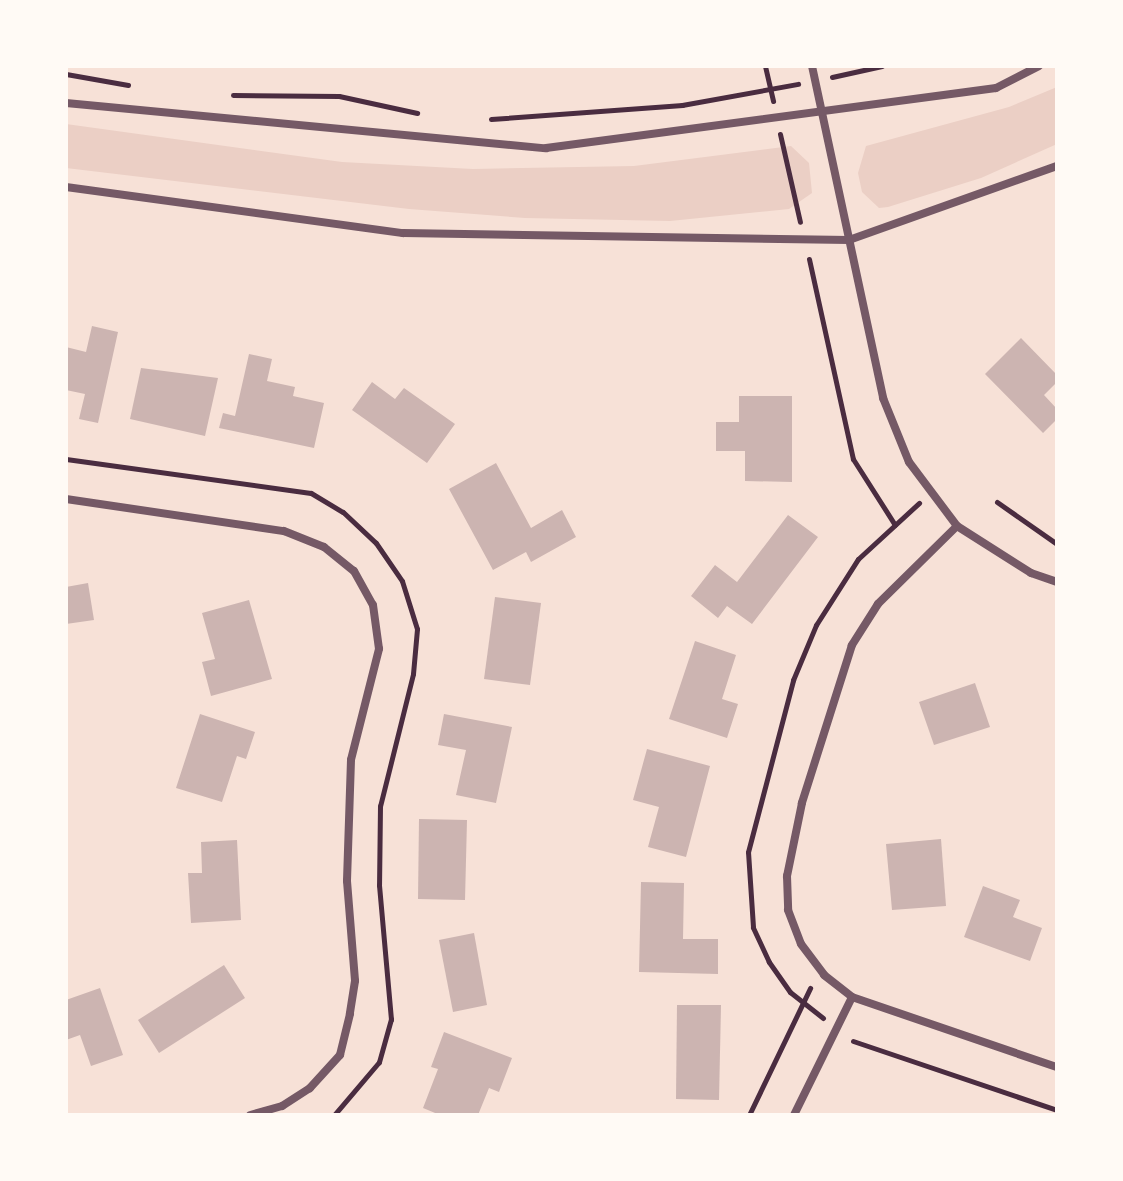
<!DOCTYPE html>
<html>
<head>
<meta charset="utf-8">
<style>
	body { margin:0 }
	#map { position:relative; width:1123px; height:1181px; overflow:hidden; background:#f7e1d7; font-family:Raleway,sans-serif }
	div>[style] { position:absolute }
	.green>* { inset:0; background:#ebcfc5 }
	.building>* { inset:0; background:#ccb4b1 }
	.path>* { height:5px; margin:-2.5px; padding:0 2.5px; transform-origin:2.5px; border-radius:2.5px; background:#4a2c40 }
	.minor>* { height:8px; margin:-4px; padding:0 4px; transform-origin:4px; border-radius:4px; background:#755966 }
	span { translate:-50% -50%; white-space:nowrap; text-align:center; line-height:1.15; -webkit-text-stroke:8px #fffaf5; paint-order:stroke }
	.frame { position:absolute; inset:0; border:68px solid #fffaf5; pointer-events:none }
</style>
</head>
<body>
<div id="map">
	<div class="green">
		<div style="clip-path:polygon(1057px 87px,1057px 144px,981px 178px,888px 207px,879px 208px,862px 192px,858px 173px,866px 146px,1009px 107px)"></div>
		<div style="clip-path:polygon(66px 124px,342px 162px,473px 169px,634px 166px,791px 146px,809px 163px,812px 193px,789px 209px,670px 221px,525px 218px,409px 209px,66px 168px)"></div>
	</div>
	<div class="building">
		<div style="clip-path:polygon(92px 326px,118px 332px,98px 423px,79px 419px,85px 394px,66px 390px,66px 347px,86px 352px)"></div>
		<div style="clip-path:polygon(1021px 338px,1057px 375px,1057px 382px,1044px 395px,1057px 409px,1057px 419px,1043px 433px,985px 374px)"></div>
		<div style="clip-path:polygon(249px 354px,272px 359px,267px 381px,295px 387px,293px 396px,324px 403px,314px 448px,219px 428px,223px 413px,235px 416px)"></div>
		<div style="clip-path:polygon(141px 368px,218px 378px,205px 436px,130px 419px)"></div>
		<div style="clip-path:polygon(372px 382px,395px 399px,404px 388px,455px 424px,427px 463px,352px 410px)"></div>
		<div style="clip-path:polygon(739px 396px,792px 396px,792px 482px,745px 481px,745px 451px,716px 451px,716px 422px,739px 422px)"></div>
		<div style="clip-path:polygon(496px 463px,531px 528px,562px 510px,576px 537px,531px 562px,526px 552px,493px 570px,449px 489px)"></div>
		<div style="clip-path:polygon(788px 515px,818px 537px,752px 624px,727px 606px,718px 618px,691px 596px,715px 565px,737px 582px)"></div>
		<div style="clip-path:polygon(88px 583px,94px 620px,66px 624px,66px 587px)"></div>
		<div style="clip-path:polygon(495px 597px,541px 603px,530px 685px,484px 679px)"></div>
		<div style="clip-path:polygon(249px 600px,272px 679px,211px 696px,202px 662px,215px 659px,202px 613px)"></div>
		<div style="clip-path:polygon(695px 641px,736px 655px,722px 699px,738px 704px,727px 738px,669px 719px)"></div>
		<div style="clip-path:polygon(975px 683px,990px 727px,934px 745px,919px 702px)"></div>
		<div style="clip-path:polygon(200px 714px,255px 732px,246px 759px,237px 756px,222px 802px,176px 788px)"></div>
		<div style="clip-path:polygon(444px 714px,512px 727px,496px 803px,456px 795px,466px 750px,438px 745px)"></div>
		<div style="clip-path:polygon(647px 749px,710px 766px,686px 857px,648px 847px,659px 807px,633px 800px)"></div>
		<div style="clip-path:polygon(419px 819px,467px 820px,465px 900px,418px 899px)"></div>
		<div style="clip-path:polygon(941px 839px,946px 906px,892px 910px,886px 844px)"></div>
		<div style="clip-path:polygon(237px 840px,241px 920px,191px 923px,188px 873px,202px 873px,201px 842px)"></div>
		<div style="clip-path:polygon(641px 882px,684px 883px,683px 939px,718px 939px,718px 974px,639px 972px)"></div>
		<div style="clip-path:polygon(983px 886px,1020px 900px,1013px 917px,1042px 928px,1030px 961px,964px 937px)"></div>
		<div style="clip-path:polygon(474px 933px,487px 1005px,453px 1012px,439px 940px)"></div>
		<div style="clip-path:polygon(224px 965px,245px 998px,159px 1053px,138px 1020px)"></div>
		<div style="clip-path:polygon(100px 988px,123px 1055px,91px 1066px,80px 1035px,66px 1040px,66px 1000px)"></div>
		<div style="clip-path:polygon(677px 1005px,721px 1005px,719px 1100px,676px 1099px)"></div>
		<div style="clip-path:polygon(444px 1032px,512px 1058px,499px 1092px,489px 1088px,478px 1115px,440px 1115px,423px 1108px,438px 1069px,431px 1067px)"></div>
	</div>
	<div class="path">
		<div style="left:765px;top:66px;width:36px;rotate:77deg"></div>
		<div style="left:66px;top:74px;width:63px;rotate:10.1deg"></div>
		<div style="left:832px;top:77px;width:51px;rotate:-12.4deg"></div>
		<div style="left:233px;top:95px;width:106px;rotate:0.5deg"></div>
		<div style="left:339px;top:96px;width:80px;rotate:12.3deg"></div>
		<div style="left:491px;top:119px;width:192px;rotate:-4.2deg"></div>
		<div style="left:682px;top:105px;width:118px;rotate:-10.3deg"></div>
		<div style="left:780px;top:134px;width:90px;rotate:77.2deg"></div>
		<div style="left:809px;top:259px;width:205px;rotate:77.6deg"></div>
		<div style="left:853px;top:459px;width:78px;rotate:57.5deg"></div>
		<div style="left:66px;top:459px;width:247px;rotate:7.9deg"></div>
		<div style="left:311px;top:493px;width:37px;rotate:31deg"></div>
		<div style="left:343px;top:512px;width:45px;rotate:43.2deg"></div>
		<div style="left:376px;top:543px;width:46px;rotate:55.6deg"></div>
		<div style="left:402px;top:581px;width:50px;rotate:72.6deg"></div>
		<div style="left:417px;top:629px;width:45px;rotate:95.1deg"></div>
		<div style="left:413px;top:674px;width:136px;rotate:104deg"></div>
		<div style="left:380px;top:806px;width:79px;rotate:90.7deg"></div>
		<div style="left:379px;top:885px;width:135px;rotate:84.9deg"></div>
		<div style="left:391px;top:1019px;width:45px;rotate:105.6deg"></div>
		<div style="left:379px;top:1062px;width:70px;rotate:130.3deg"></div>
		<div style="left:997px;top:502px;width:73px;rotate:35deg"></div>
		<div style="left:823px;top:1018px;width:42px;rotate:-141.8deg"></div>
		<div style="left:790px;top:992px;width:37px;rotate:-125deg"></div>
		<div style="left:769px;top:962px;width:38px;rotate:-115deg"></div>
		<div style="left:753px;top:927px;width:75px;rotate:-93.8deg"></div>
		<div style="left:748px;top:852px;width:178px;rotate:-75.3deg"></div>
		<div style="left:793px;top:680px;width:60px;rotate:-67.3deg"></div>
		<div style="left:816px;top:625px;width:78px;rotate:-57.5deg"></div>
		<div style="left:858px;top:559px;width:83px;rotate:-42.6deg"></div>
		<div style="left:853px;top:1041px;width:215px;rotate:18.7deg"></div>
		<div style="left:749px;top:1115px;width:141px;rotate:-64.3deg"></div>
	</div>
	<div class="minor">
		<div style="left:812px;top:66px;width:340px;rotate:77.9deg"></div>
		<div style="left:883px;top:398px;width:69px;rotate:67.9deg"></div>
		<div style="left:909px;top:462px;width:80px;rotate:53.1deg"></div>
		<div style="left:957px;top:526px;width:88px;rotate:32.4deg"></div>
		<div style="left:1031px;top:573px;width:28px;rotate:19deg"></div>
		<div style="left:66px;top:103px;width:482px;rotate:5.4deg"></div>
		<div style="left:546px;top:148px;width:454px;rotate:-7.6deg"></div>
		<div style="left:996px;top:88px;width:48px;rotate:-27.1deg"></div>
		<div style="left:66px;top:187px;width:340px;rotate:7.8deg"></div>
		<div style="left:403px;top:233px;width:446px;rotate:0.9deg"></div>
		<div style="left:849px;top:240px;width:221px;rotate:-19.6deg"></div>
		<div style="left:66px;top:499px;width:220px;rotate:8.4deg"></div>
		<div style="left:284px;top:531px;width:43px;rotate:21.8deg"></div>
		<div style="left:324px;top:547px;width:38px;rotate:39deg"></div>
		<div style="left:354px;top:571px;width:39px;rotate:61deg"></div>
		<div style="left:373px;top:605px;width:44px;rotate:82.2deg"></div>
		<div style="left:379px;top:649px;width:114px;rotate:104.2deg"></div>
		<div style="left:351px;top:760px;width:121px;rotate:91.9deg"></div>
		<div style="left:347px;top:881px;width:100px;rotate:85.4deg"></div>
		<div style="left:355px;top:981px;width:33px;rotate:99deg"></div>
		<div style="left:350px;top:1014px;width:42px;rotate:103.7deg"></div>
		<div style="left:340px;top:1055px;width:45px;rotate:132.3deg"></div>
		<div style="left:310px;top:1088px;width:33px;rotate:147deg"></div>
		<div style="left:282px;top:1106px;width:33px;rotate:164deg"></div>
		<div style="left:957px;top:526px;width:111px;rotate:135.4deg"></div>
		<div style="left:878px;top:604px;width:49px;rotate:122.4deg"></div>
		<div style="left:852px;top:645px;width:166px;rotate:107.6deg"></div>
		<div style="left:802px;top:803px;width:75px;rotate:101.6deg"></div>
		<div style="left:787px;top:876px;width:34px;rotate:88deg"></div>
		<div style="left:788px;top:910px;width:36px;rotate:69deg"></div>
		<div style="left:801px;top:944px;width:39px;rotate:53deg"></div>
		<div style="left:824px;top:975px;width:36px;rotate:38deg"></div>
		<div style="left:852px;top:997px;width:217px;rotate:18.9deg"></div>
		<div style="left:794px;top:1115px;width:131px;rotate:-63.8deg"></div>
	</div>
	<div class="frame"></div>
</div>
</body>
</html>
